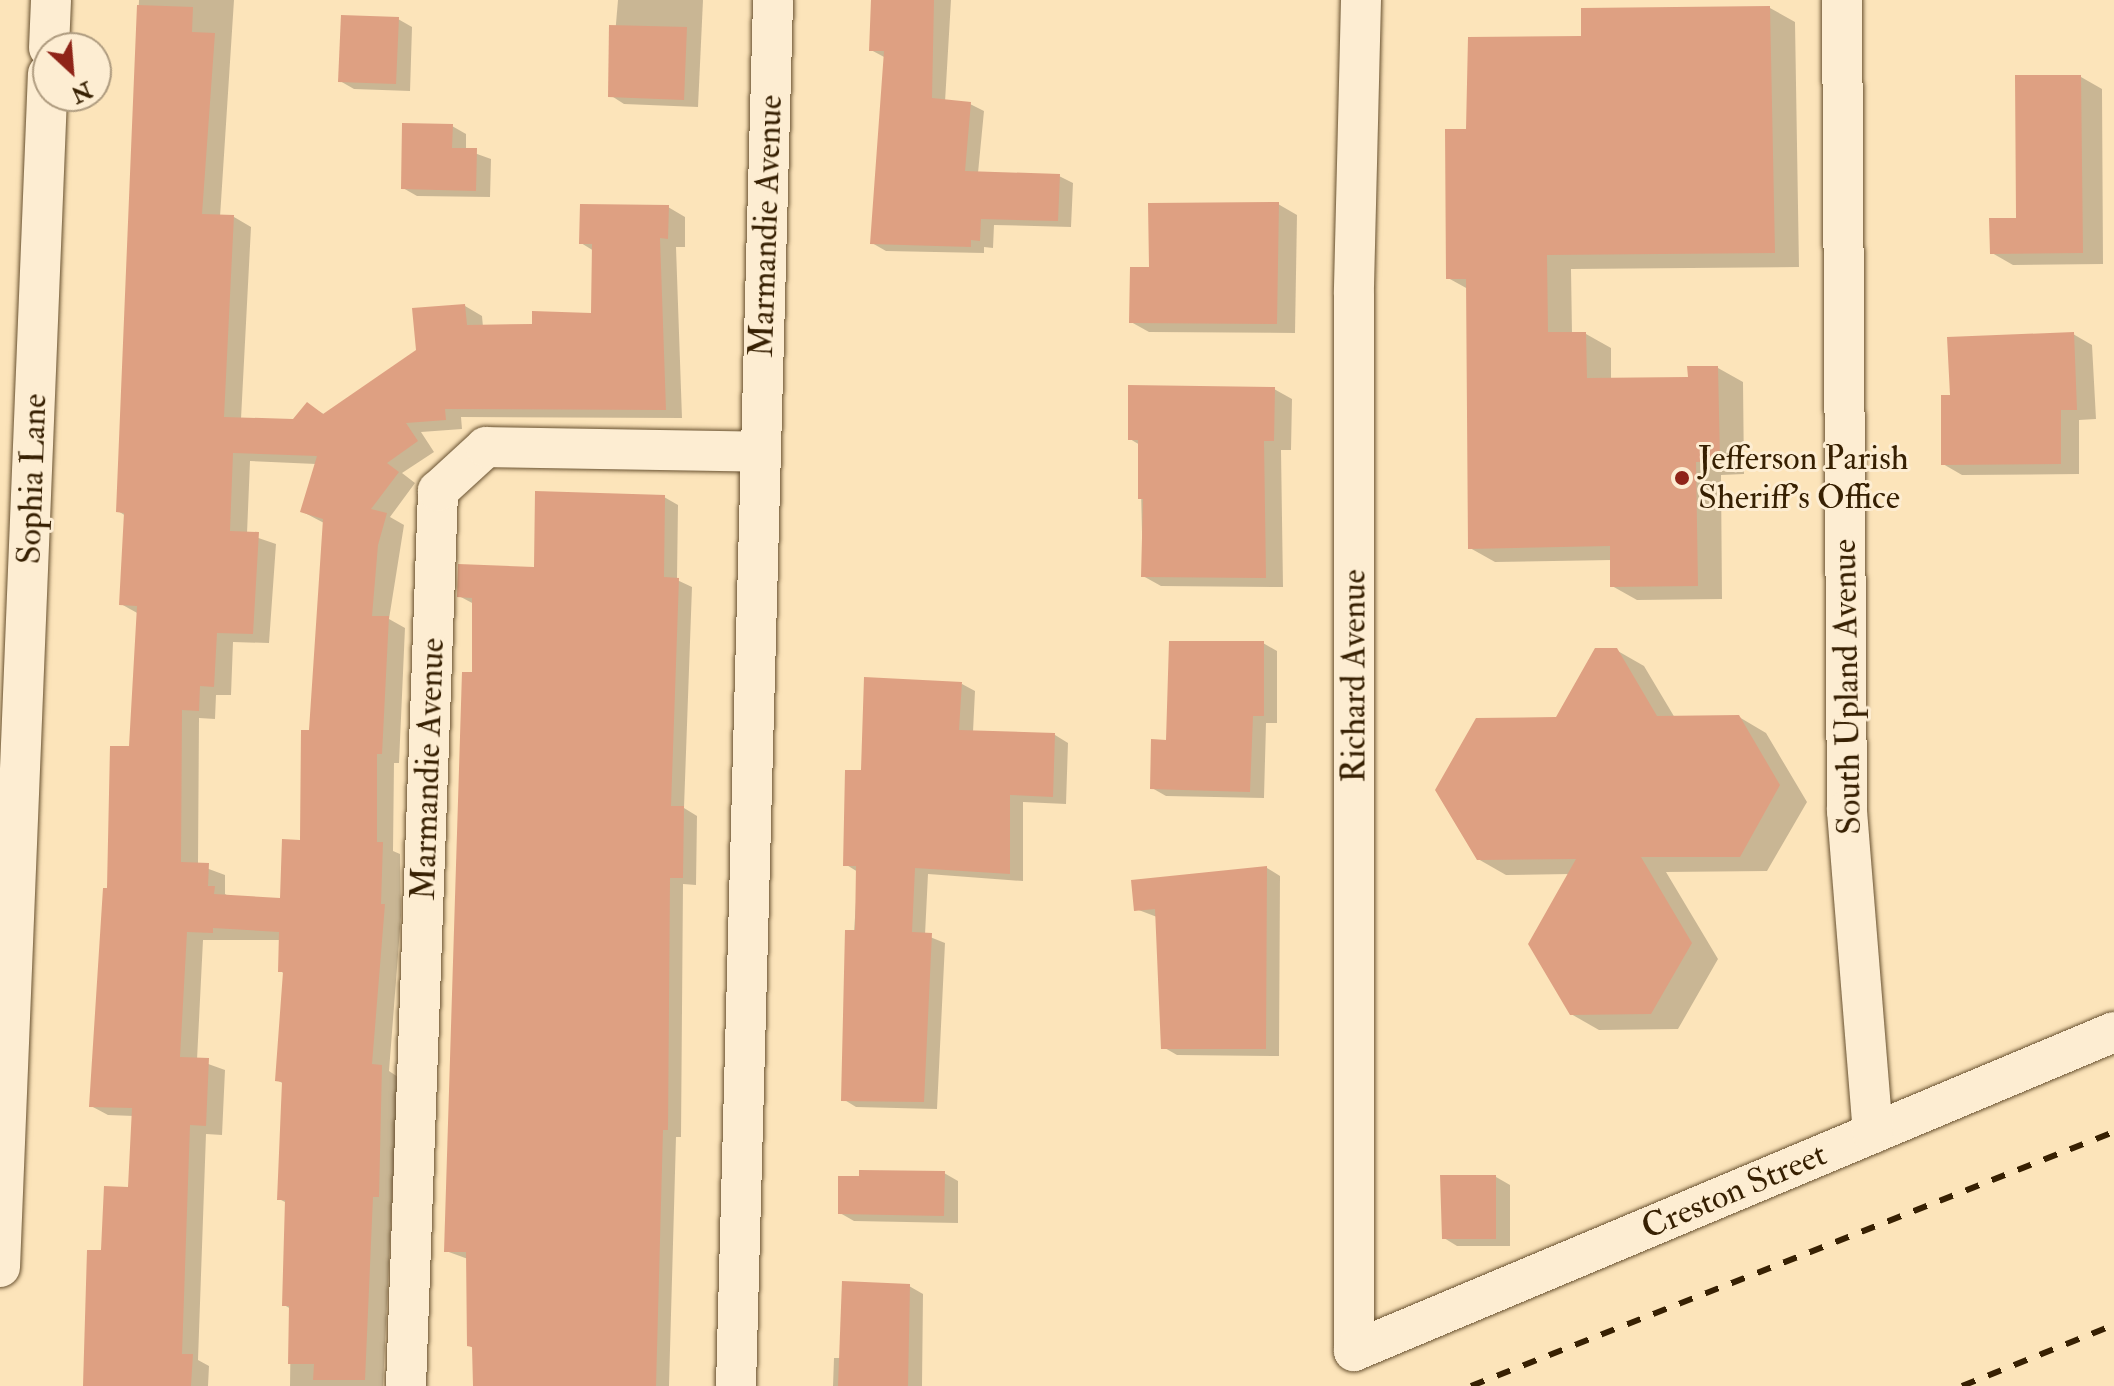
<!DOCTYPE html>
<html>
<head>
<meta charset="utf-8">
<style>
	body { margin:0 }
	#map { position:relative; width:2114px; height:1386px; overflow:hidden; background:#fce4ba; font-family:"IM FELL Double Pica",serif }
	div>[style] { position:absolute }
	.shadow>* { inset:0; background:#0003 }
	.building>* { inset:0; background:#dea082 }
	.roads { filter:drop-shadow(0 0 2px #685130) drop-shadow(0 0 2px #685130) }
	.minor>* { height:40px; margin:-20px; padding:0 20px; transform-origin:20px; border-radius:20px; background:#fdedd2 }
	.rail>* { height:6px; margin-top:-3px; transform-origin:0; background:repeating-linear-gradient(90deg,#372002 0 14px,transparent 0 28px) }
	.dots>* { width:22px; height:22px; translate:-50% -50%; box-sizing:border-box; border:4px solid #fdedd2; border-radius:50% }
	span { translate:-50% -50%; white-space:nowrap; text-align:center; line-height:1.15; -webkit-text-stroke:6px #fdedd2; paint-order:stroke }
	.street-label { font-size:34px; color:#372002 }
	.poi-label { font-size:34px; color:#372002 }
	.left { translate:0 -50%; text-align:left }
	.north { position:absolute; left:32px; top:32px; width:80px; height:80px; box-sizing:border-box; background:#fdedd2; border:2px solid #ae9b7f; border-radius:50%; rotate:154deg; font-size:22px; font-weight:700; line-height:32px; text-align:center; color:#372002 }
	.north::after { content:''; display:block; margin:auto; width:28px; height:36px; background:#8f2418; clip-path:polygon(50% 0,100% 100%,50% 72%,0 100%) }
</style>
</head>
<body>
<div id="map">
	<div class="shadow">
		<div style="clip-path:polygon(evenodd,139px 0,234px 0,220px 217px,234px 217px,251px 227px,241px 419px,294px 421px,307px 404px,325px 415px,418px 351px,465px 306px,482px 316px,483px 327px,534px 326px,593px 315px,594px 251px,581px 243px,668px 207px,685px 217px,685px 247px,676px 247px,682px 418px,461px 417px,462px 429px,421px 432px,434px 452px,402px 473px,415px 483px,390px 517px,404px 525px,389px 619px,405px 628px,399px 763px,394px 763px,393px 851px,400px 854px,401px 916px,389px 1071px,398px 1077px,383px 1386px,290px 1386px,291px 1309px,284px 1305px,287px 1203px,279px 1199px,284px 1084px,277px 1080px,285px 974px,280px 971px,281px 940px,203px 940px,197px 1060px,225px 1070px,222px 1135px,206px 1134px,198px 1360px,209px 1366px,208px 1386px,84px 1386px,103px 1252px,130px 1189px,134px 1116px,108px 1115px,91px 1106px,109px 890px,131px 748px,139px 614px,121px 604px,126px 516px,118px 511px,139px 0,250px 461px,316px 464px,303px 512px,324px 523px,302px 842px,282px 900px,230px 897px,225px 894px,225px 875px,198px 865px,199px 718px,215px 719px,216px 695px,231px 695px,233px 642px,269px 643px,276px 544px,247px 534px,250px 461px)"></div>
		<div style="clip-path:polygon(618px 0,703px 0,698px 107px,624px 104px,610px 95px)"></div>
		<div style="clip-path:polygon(873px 0,951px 0,945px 102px,970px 104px,984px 111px,978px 173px,1059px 176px,1073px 183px,1071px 227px,994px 225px,993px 248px,984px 247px,984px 253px,886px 251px,872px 243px,886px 58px,871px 50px)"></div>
		<div style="clip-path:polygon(1770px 8px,1795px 22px,1799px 267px,1571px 269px,1572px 334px,1586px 334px,1611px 348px,1611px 380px,1690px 379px,1718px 368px,1743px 382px,1744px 474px,1721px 475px,1722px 599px,1637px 600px,1612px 586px,1612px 560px,1495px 562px,1470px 548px,1468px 289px,1448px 278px,1468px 131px,1583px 38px)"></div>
		<div style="clip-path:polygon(398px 19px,412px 27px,410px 91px,354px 89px,340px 81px)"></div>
		<div style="clip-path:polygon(2081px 77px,2102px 89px,2103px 264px,2013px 265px,1992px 253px,2018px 220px)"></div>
		<div style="clip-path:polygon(452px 126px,466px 134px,466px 150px,491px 159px,490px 197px,417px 196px,403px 188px)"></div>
		<div style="clip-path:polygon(1278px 204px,1297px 215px,1295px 333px,1149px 332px,1131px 322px,1151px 269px)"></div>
		<div style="clip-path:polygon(2073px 334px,2092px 345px,2096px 419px,2079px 420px,2079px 474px,1962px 475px,1943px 464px,1952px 397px)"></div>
		<div style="clip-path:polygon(1274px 389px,1292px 399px,1291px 450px,1281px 450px,1283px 587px,1161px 586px,1143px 576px,1140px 445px,1130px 439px)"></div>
		<div style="clip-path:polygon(664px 497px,678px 505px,677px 580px,692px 587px,684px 808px,697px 816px,696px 885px,683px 884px,681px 1137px,676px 1137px,669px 1386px,475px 1386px,474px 1349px,469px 1345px,468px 1259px,446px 1251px,474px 674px,474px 604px,459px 596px,536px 569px)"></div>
		<div style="clip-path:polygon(1263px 643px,1277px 651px,1277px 723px,1266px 723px,1264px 798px,1166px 796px,1152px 788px,1168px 742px)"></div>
		<div style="clip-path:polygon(1616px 650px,1644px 666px,1675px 718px,1739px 717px,1766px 733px,1807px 802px,1767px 871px,1666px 872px,1718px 959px,1678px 1029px,1599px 1030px,1571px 1014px,1570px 874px,1506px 875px,1478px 859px,1557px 719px)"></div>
		<div style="clip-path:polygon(962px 684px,975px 691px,973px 732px,1055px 735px,1068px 743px,1066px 804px,1023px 802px,1023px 881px,928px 874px,925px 935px,945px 943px,937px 1109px,856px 1107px,843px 1099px,858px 872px,845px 864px,863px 772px)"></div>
		<div style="clip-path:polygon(1267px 868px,1280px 876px,1279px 1056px,1177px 1055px,1163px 1047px,1157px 917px,1136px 909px)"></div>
		<div style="clip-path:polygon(944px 1173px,958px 1181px,958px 1223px,854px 1221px,840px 1213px,861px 1178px)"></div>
		<div style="clip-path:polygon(1496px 1177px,1510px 1185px,1510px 1246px,1457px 1246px,1444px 1238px)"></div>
		<div style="clip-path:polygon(909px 1286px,923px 1294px,922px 1386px,833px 1386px,834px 1358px,841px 1358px)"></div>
	</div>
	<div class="building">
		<div style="clip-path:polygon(871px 0,934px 0,932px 98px,971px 102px,965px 171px,1060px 174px,1058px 221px,981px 219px,980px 241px,971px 240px,971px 247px,870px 244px,884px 51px,869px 51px)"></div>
		<div style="clip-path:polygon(evenodd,137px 5px,193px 7px,192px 32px,215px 33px,202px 214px,234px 215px,224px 417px,293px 419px,307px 402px,323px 414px,416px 350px,412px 308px,465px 304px,467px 325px,532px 324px,532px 311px,591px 313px,592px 244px,579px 244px,580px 204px,669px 205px,668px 239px,660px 238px,666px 410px,445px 409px,446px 420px,406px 423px,418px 441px,387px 463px,399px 472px,371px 509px,387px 513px,378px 545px,372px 616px,389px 616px,382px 754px,377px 754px,377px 842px,383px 842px,381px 904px,385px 904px,372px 1064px,382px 1065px,379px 1197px,373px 1197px,365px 1380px,313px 1380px,314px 1364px,288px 1364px,289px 1306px,282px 1306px,285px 1200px,277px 1200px,282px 1082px,275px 1081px,283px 972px,278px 972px,279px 932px,213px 928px,213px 933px,187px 932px,180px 1057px,209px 1058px,206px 1126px,190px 1125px,182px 1354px,193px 1354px,191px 1386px,83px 1386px,87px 1250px,101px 1250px,104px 1186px,128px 1187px,132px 1108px,89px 1107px,103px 888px,107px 888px,110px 746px,129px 746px,137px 606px,119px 605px,124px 513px,116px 512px,137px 5px,233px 453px,317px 456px,300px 512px,323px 519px,309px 730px,301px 730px,300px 840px,282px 839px,280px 898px,214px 894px,215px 886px,208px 886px,209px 863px,181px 862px,182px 710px,199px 711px,200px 686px,214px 687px,217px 633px,253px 634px,259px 532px,230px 531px,233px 453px)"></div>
		<div style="clip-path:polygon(1770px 6px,1775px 253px,1547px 255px,1548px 332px,1586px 332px,1587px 378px,1688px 377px,1687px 366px,1718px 366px,1720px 461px,1696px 462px,1698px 586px,1610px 587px,1610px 546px,1468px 549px,1466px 279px,1446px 279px,1445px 129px,1466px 129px,1468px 37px,1581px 36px,1581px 8px)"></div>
		<div style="clip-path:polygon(341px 15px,399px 17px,396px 84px,338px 82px)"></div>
		<div style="clip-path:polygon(609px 25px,687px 27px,684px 100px,608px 97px)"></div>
		<div style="clip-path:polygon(2015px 75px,2081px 75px,2083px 253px,1990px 254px,1989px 218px,2016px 218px)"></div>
		<div style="clip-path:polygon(402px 123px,453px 124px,452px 148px,477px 148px,476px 191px,401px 189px)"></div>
		<div style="clip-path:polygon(1279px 202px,1277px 324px,1129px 323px,1130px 267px,1149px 267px,1148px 203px)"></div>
		<div style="clip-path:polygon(2074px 332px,2077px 410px,2061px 410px,2061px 464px,1941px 465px,1941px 395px,1950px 395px,1947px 337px)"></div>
		<div style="clip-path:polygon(1128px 385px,1275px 387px,1274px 441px,1264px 441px,1266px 578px,1141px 577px,1143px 499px,1138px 499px,1138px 440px,1128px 440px)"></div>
		<div style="clip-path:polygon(535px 491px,665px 495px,664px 577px,679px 578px,671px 806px,684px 806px,683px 878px,670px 878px,668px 1130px,663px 1130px,656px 1386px,473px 1386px,472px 1347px,467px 1346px,466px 1252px,444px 1252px,462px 672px,472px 672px,472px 598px,457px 597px,458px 564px,534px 567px)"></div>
		<div style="clip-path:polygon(1169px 641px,1264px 641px,1264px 716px,1253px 716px,1250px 792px,1150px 789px,1151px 739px,1166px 740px)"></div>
		<div style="clip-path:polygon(1595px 648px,1617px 648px,1657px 716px,1739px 715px,1780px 785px,1740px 857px,1641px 857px,1692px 943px,1651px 1014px,1570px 1015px,1528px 944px,1576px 859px,1477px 860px,1435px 790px,1476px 718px,1556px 717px)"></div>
		<div style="clip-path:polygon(864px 677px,962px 682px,959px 730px,1055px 733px,1053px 797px,1010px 795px,1010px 874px,915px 868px,912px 932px,932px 933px,924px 1102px,841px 1101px,845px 930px,855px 930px,856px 866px,843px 866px,845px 770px,861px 770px)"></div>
		<div style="clip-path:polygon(1267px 866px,1266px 1049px,1161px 1049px,1155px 909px,1134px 911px,1131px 880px)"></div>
		<div style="clip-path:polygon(859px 1170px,945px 1171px,944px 1216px,838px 1214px,838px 1176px,859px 1176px)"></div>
		<div style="clip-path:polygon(1440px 1175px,1496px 1175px,1496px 1239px,1442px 1239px)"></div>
		<div style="clip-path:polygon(842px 1281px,910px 1284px,908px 1386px,838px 1386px)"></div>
	</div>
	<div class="roads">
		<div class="minor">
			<div style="left:1361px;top:0;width:294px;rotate:91.4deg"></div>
			<div style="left:1354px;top:294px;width:1057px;rotate:90deg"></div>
			<div style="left:1354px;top:1351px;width:824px;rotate:-22.77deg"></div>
			<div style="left:1842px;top:0;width:811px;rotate:89.65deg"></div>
			<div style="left:1847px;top:811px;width:323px;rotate:85.4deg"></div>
			<div style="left:49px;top:48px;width:48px;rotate:-87.6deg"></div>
			<div style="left:0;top:1267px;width:1194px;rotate:-87.7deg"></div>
			<div style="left:406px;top:1386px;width:896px;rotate:-87.95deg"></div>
			<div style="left:438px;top:491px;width:65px;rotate:-42.5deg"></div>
			<div style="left:486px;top:447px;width:273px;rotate:1deg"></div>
			<div style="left:736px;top:1386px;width:1386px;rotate:-88.47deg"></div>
		</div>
	</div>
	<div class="rail">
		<div style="left:1471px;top:1386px;width:691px;rotate:-21.56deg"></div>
		<div style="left:1962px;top:1386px;width:164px;rotate:-21.9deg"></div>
	</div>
	<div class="dots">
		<div style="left:1682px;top:478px;background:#8f2418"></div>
	</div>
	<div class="street-label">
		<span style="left:766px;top:226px;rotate:-88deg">Marmandie Avenue</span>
		<span style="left:32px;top:479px;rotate:-88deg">Sophia Lane</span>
		<span style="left:1354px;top:676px;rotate:-90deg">Richard Avenue</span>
		<span style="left:1847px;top:687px;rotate:-91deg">South Upland Avenue</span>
		<span style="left:428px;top:769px;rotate:-88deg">Marmandie Avenue</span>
		<span style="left:1734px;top:1191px;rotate:-23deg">Creston Street</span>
	</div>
	<div class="poi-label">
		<span class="left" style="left:1698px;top:478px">Jefferson Parish<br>Sheriff's Office</span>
	</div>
	<div class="north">N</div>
</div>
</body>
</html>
